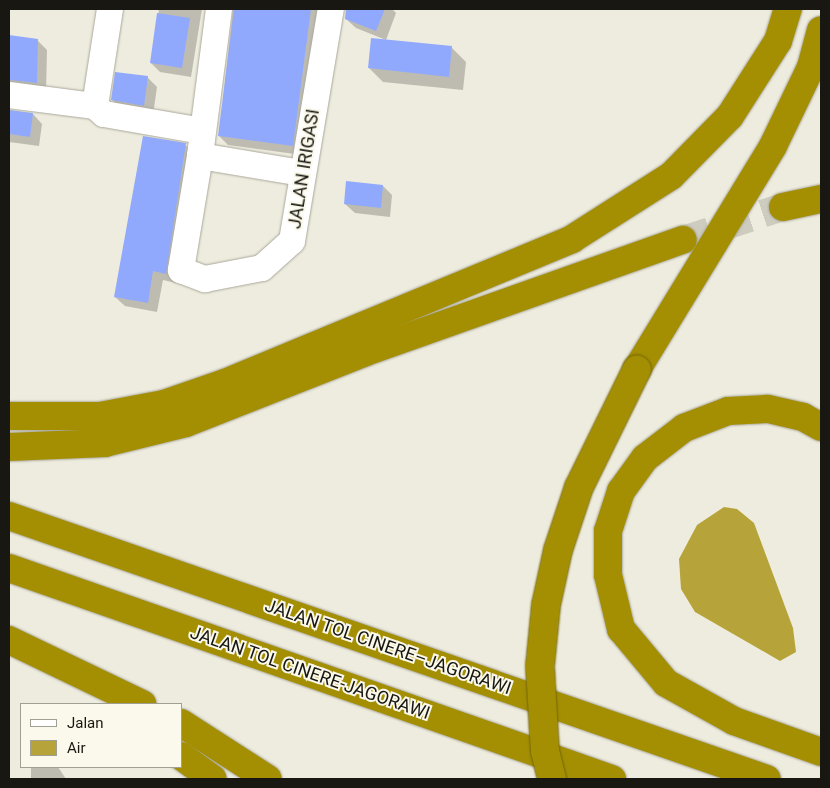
<!DOCTYPE html>
<html>
<head>
<meta charset="utf-8">
<style>
	body { margin:0 }
	#map { position:relative; width:830px; height:788px; overflow:hidden; background:#eeecde; font-family:Roboto,sans-serif }
	div>[style] { position:absolute }
	.water>* { inset:0; background:#b6a43b }
	.shadow>* { inset:0; background:#0003 }
	.building>* { inset:0; background:#91a9fd }
	.highway-tunnel>* { height:28px; margin-top:-14px; transform-origin:0; background:repeating-linear-gradient(90deg,#ceccbf 0 28px,transparent 0 42px) }
	.roads { filter:drop-shadow(0 0 1px #aaa89b) drop-shadow(0 0 1px #aaa89b) }
	.minor>* { height:26px; margin:-13px; padding:0 13px; transform-origin:13px; border-radius:13px; background:#fff }
	.highway>* { height:28px; margin:-14px; padding:0 14px; transform-origin:14px; border-radius:14px; background:#a48f03 }
	.bridges { filter:drop-shadow(0 0 1px #736508) drop-shadow(0 0 1px #736508) }
	.highway-bridge>* { height:28px; margin:-14px; padding:0 14px; transform-origin:14px; border-radius:14px; background:#a48f03 }
	span { translate:-50% -50%; white-space:nowrap; text-align:center; line-height:1.15; -webkit-text-stroke:4px #fbf9eb; paint-order:stroke }
	.street-label { font-size:18px; color:#181712 }
	.frame { position:absolute; inset:0; border:10px solid #181712; pointer-events:none }
	.legend { position:absolute; left:20px; top:703px; width:162px; height:65px; box-sizing:border-box; background:#fbf9eb; border:1px solid #a09f94; margin:0; padding:6px 9px; list-style:none; font-size:15px; color:#181712 }
	.legend li { display:flex; align-items:center; gap:10px; height:25px }
	.legend b { width:25px; border:1px solid #a09f94 }
</style>
</head>
<body>
<div id="map">
	<div class="water">
		<div style="clip-path:polygon(724px 507px,737px 509px,754px 523px,793px 628px,796px 652px,780px 661px,695px 612px,681px 589px,679px 559px,697px 525px)"></div>
	</div>
	<div class="shadow">
		<div style="clip-path:polygon(159px 9px,202px 9px,191px 77px,160px 72px,151px 63px)"></div>
		<div style="clip-path:polygon(233px 9px,322px 9px,302px 155px,228px 145px,219px 136px)"></div>
		<div style="clip-path:polygon(349px 9px,392px 9px,396px 13px,386px 40px,356px 28px,346px 19px)"></div>
		<div style="clip-path:polygon(9px 36px,37px 40px,47px 50px,46px 92px,9px 96px)"></div>
		<div style="clip-path:polygon(452px 48px,466px 62px,463px 90px,383px 82px,369px 68px)"></div>
		<div style="clip-path:polygon(147px 77px,157px 87px,153px 115px,122px 109px,112px 100px)"></div>
		<div style="clip-path:polygon(9px 110px,33px 114px,42px 124px,39px 146px,9px 142px)"></div>
		<div style="clip-path:polygon(185px 145px,195px 154px,176px 283px,163px 280px,157px 312px,125px 306px,115px 297px)"></div>
		<div style="clip-path:polygon(383px 186px,392px 195px,390px 217px,355px 213px,345px 204px)"></div>
		<div style="clip-path:polygon(31px 767px,58px 767px,66px 779px,31px 779px)"></div>
	</div>
	<div class="building">
		<div style="clip-path:polygon(234px 9px,311px 9px,293px 146px,218px 136px)"></div>
		<div style="clip-path:polygon(346px 9px,385px 9px,376px 31px,345px 19px)"></div>
		<div style="clip-path:polygon(157px 13px,190px 18px,182px 68px,150px 63px)"></div>
		<div style="clip-path:polygon(9px 35px,38px 39px,37px 83px,9px 80px)"></div>
		<div style="clip-path:polygon(371px 38px,452px 46px,449px 77px,368px 68px)"></div>
		<div style="clip-path:polygon(115px 72px,148px 76px,144px 106px,111px 100px)"></div>
		<div style="clip-path:polygon(9px 110px,33px 113px,30px 137px,9px 134px)"></div>
		<div style="clip-path:polygon(143px 136px,186px 143px,166px 274px,153px 271px,148px 303px,114px 297px)"></div>
		<div style="clip-path:polygon(346px 181px,383px 185px,381px 208px,344px 204px)"></div>
	</div>
	<div class="highway-tunnel">
		<div style="left:683px;top:240px;width:105px;rotate:-18.3deg"></div>
	</div>
	<div class="roads">
		<div class="minor">
			<div style="left:110px;top:9px;width:98px;rotate:98.8deg"></div>
			<div style="left:95px;top:106px;width:12px;rotate:42deg"></div>
			<div style="left:104px;top:114px;width:99px;rotate:9.8deg"></div>
			<div style="left:219px;top:9px;width:148px;rotate:97.4deg"></div>
			<div style="left:200px;top:156px;width:103px;rotate:9.5deg"></div>
			<div style="left:9px;top:95px;width:87px;rotate:7.3deg"></div>
			<div style="left:200px;top:156px;width:116px;rotate:99.5deg"></div>
			<div style="left:181px;top:270px;width:26px;rotate:21deg"></div>
			<div style="left:205px;top:279px;width:58px;rotate:-10.9deg"></div>
			<div style="left:262px;top:268px;width:40px;rotate:-42deg"></div>
			<div style="left:292px;top:241px;width:235px;rotate:-80.5deg"></div>
		</div>
		<div class="highway">
			<div style="left:783px;top:207px;width:39px;rotate:-12deg"></div>
			<div style="left:637px;top:369px;width:261px;rotate:-58.6deg"></div>
			<div style="left:773px;top:146px;width:88px;rotate:-64.3deg"></div>
			<div style="left:811px;top:67px;width:38px;rotate:-75deg"></div>
			<div style="left:9px;top:416px;width:91px"></div>
			<div style="left:100px;top:416px;width:65px;rotate:-10.6deg"></div>
			<div style="left:164px;top:404px;width:65px;rotate:-19deg"></div>
			<div style="left:225px;top:383px;width:376px;rotate:-22.5deg"></div>
			<div style="left:572px;top:239px;width:117px;rotate:-32.5deg"></div>
			<div style="left:671px;top:176px;width:84px;rotate:-45.5deg"></div>
			<div style="left:730px;top:116px;width:89px;rotate:-57.4deg"></div>
			<div style="left:778px;top:41px;width:34px;rotate:-73deg"></div>
			<div style="left:821px;top:427px;width:21px;rotate:-151deg"></div>
			<div style="left:803px;top:417px;width:37px;rotate:-167deg"></div>
			<div style="left:767px;top:409px;width:39px;rotate:177deg"></div>
			<div style="left:728px;top:411px;width:47px;rotate:158.9deg"></div>
			<div style="left:684px;top:428px;width:49px;rotate:142.4deg"></div>
			<div style="left:645px;top:458px;width:41px;rotate:126deg"></div>
			<div style="left:621px;top:491px;width:42px;rotate:108deg"></div>
			<div style="left:608px;top:531px;width:44px;rotate:90deg"></div>
			<div style="left:608px;top:575px;width:56px;rotate:76.5deg"></div>
			<div style="left:621px;top:629px;width:70px;rotate:50.2deg"></div>
			<div style="left:666px;top:683px;width:78px;rotate:29.2deg"></div>
			<div style="left:734px;top:721px;width:92px;rotate:19.6deg"></div>
			<div style="left:9px;top:447px;width:96px;rotate:-2.4deg"></div>
			<div style="left:105px;top:443px;width:83px;rotate:-13.9deg"></div>
			<div style="left:186px;top:423px;width:193px;rotate:-21.5deg"></div>
			<div style="left:366px;top:352px;width:336px;rotate:-19.5deg"></div>
			<div style="left:9px;top:516px;width:802px;rotate:19.14deg"></div>
			<div style="left:9px;top:568px;width:639px;rotate:19.29deg"></div>
			<div style="left:9px;top:640px;width:148px;rotate:25.7deg"></div>
			<div style="left:181px;top:723px;width:103px;rotate:32.8deg"></div>
			<div style="left:181px;top:756px;width:39px;rotate:36deg"></div>
		</div>
	</div>
	<div class="bridges">
		<div class="highway-bridge">
			<div style="left:552px;top:779px;width:29px;rotate:-104deg"></div>
			<div style="left:545px;top:751px;width:85px;rotate:-93.4deg"></div>
			<div style="left:540px;top:666px;width:61px;rotate:-84.4deg"></div>
			<div style="left:546px;top:605px;width:56px;rotate:-77.7deg"></div>
			<div style="left:558px;top:550px;width:66px;rotate:-71.6deg"></div>
			<div style="left:579px;top:487px;width:131px;rotate:-63.8deg"></div>
		</div>
	</div>
	<div class="street-label">
		<span style="left:304px;top:169px;rotate:-81deg">JALAN IRIGASI</span>
		<span style="left:388px;top:647px;rotate:19deg">JALAN TOL CINERE–JAGORAWI</span>
		<span style="left:310px;top:673px;rotate:19deg">JALAN TOL CINERE-JAGORAWI</span>
	</div>
	<div class="frame"></div>
	<ul class="legend">
	<li><b style="height:6px;background:#fff"></b>Jalan</li>
	<li><b style="height:14px;background:#b6a43b"></b>Air</li>
	</ul>
</div>
</body>
</html>
